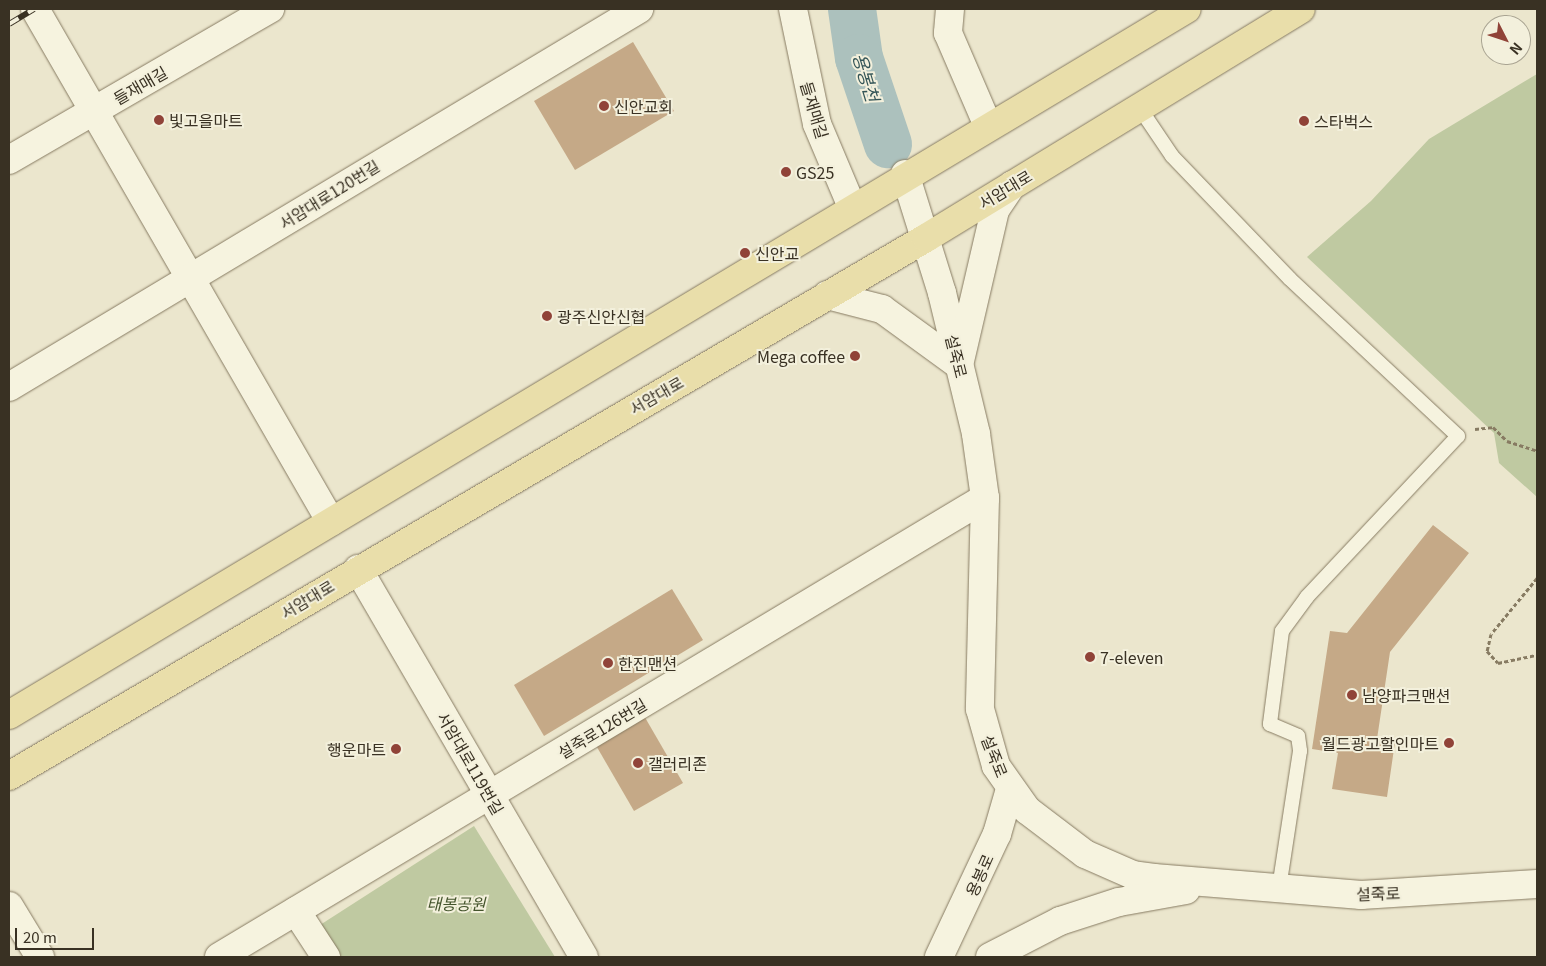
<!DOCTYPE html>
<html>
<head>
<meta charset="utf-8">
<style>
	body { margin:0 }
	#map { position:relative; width:1546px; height:966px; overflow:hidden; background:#ebe6cd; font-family:Georgia,"Noto Sans KR",serif }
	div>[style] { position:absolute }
	.green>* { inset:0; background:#bfc9a1 }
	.river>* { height:48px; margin:-24px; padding:0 24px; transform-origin:24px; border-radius:24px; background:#acc1bd }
	.building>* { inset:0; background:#c5a987 }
	.path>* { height:3px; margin-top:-1.5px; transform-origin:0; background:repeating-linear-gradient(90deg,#877b62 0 4px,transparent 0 6.5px) }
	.roads { filter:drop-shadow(0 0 1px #877b62) drop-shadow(0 0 1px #877b62) }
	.lane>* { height:14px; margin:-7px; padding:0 7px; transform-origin:7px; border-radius:7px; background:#f6f3df }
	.street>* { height:28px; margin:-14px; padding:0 14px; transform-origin:14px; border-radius:14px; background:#f6f3df }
	.secondary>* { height:28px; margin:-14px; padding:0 14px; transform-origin:14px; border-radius:14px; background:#f6f3df }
	.primary>* { height:28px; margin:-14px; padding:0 14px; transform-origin:14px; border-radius:14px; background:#e9deaa }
	.rail>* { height:5.5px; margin-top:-2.75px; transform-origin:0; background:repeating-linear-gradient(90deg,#f3f0dc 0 11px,#393123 0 22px); box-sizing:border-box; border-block:1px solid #393123 }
	.dots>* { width:14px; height:14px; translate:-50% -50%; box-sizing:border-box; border:2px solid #f3f0dc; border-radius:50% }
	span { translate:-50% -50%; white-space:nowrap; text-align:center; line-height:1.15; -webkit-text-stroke:4px #f3f0dc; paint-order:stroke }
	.street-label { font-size:16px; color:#393123 }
	.poi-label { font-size:16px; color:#393123 }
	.left { translate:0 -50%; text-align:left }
	.right { translate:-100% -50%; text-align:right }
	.park-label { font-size:16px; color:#44542c; font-style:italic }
	.water-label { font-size:18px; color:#345557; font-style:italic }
	.frame { position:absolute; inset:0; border:10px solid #393123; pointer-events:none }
	.north { position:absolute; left:1481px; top:15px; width:50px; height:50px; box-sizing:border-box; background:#f3f0dc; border:1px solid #a9a492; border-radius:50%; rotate:131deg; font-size:14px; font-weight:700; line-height:20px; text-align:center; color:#393123 }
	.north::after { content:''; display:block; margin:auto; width:18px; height:22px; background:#904338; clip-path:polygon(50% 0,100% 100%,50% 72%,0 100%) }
	.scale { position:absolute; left:15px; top:928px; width:79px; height:22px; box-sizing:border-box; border:2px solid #393123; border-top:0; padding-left:6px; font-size:15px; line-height:18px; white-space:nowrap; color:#393123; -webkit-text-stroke:4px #f3f0dc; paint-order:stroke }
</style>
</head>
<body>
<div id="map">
	<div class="green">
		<div style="clip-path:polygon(1537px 74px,1537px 497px,1499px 463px,1494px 433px,1307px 257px,1371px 201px,1429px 139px)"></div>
		<div style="clip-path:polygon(474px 826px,555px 957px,341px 957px,320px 925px)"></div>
	</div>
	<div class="river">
		<div style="left:852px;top:9px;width:49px;rotate:81.9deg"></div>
		<div style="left:859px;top:58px;width:91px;rotate:71.4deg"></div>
	</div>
	<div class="building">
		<div style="clip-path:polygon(633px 42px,674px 111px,575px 170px,534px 101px)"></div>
		<div style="clip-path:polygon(1433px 525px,1469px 553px,1390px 652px,1377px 739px,1395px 742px,1387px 797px,1332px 789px,1338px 753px,1312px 749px,1330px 631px,1347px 633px)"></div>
		<div style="clip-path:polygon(672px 589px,703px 640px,544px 736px,514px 685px)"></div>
		<div style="clip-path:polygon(643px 714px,683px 783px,634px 811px,594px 742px)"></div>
	</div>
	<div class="path">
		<div style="left:1475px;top:429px;width:18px;rotate:-6deg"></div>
		<div style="left:1493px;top:427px;width:20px;rotate:45deg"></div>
		<div style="left:1507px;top:441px;width:32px;rotate:18deg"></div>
		<div style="left:1537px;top:578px;width:72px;rotate:129.4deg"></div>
		<div style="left:1491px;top:634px;width:17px;rotate:103deg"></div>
		<div style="left:1487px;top:651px;width:16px;rotate:47deg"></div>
		<div style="left:1498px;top:663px;width:40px;rotate:-12deg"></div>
	</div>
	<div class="roads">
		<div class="lane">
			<div style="left:1139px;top:107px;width:59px;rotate:56deg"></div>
			<div style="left:1172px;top:156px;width:170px;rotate:46.2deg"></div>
			<div style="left:1290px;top:279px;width:230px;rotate:43.1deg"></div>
			<div style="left:1458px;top:436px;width:221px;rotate:133.2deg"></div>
			<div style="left:1307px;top:597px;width:42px;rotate:126.3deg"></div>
			<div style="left:1282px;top:631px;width:94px;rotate:97.4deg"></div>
			<div style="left:1270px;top:724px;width:30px;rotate:23deg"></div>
			<div style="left:1298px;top:736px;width:15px;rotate:82deg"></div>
			<div style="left:1300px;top:751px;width:140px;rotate:98.7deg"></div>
		</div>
		<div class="street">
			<div style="left:35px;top:9px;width:592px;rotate:60.02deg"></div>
			<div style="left:793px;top:9px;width:117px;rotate:78.2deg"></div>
			<div style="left:817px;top:124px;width:90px;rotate:67.1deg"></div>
			<div style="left:950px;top:9px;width:24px;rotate:95deg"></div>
			<div style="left:948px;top:33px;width:101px;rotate:66.7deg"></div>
			<div style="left:9px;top:160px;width:302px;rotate:-30.1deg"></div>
			<div style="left:9px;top:387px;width:735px;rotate:-30.96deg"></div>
			<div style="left:358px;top:569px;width:449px;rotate:59.8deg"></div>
			<div style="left:9px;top:906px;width:60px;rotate:58.7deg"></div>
			<div style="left:296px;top:911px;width:55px;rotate:56.9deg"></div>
			<div style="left:219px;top:957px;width:893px;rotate:-30.93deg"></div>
		</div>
		<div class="secondary">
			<div style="left:905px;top:174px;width:125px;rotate:72.7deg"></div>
			<div style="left:942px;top:293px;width:145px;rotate:76.4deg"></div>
			<div style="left:976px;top:434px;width:65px;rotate:82deg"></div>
			<div style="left:985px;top:498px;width:211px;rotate:91.4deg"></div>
			<div style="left:980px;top:709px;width:59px;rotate:74.3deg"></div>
			<div style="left:996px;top:766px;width:54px;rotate:54.8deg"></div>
			<div style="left:1027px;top:810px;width:73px;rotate:37.2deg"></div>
			<div style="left:1085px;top:854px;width:52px;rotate:23.6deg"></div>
			<div style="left:1133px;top:875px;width:21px;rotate:8deg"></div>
			<div style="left:1154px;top:878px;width:208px;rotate:4.7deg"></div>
			<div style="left:1361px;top:895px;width:176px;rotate:-3.6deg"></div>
			<div style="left:827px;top:295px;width:57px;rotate:14.3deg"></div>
			<div style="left:882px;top:309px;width:95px;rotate:36deg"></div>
			<div style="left:959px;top:365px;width:159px;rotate:-76.9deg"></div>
			<div style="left:995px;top:210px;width:30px;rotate:-56deg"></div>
			<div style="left:939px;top:957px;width:136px;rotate:-64.8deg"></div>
			<div style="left:997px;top:834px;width:47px;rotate:-73.9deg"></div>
			<div style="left:990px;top:957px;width:79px;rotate:-27.2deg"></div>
			<div style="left:1060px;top:921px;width:62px;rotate:-17.9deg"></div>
			<div style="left:1119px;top:902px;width:68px;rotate:-10.2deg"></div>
		</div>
		<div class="primary">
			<div style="left:9px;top:715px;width:1373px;rotate:-30.94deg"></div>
			<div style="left:9px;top:776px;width:1063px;rotate:-30.4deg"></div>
			<div style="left:926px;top:238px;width:439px;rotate:-31.4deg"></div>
		</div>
	</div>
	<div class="rail">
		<div style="left:9px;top:24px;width:29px;rotate:-31deg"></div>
	</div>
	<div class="dots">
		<div style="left:604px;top:106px;background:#904338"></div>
		<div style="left:159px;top:120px;background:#904338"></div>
		<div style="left:1304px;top:121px;background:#904338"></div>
		<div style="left:786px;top:172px;background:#904338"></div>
		<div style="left:745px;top:253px;background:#904338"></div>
		<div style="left:547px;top:316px;background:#904338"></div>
		<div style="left:855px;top:356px;background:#904338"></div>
		<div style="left:1090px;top:657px;background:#904338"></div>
		<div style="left:608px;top:663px;background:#904338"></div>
		<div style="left:1352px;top:695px;background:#904338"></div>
		<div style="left:1449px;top:743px;background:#904338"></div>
		<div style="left:396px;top:749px;background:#904338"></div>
		<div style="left:638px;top:763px;background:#904338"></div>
	</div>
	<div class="street-label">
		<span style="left:140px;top:85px;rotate:-30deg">들재매길</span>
		<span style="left:815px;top:110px;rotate:73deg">들재매길</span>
		<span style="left:1005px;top:189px;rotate:-31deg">서암대로</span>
		<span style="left:329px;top:194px;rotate:-32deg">서암대로120번길</span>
		<span style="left:957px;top:356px;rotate:76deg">설죽로</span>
		<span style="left:656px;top:395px;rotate:-30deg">서암대로</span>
		<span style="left:307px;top:599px;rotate:-31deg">서암대로</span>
		<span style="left:602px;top:728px;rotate:-31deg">설죽로126번길</span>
		<span style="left:995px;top:756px;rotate:68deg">설죽로</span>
		<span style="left:471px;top:763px;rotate:60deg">서암대로119번길</span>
		<span style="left:979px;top:875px;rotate:-66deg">용봉로</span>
		<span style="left:1378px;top:893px;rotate:-2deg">설죽로</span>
	</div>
	<div class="poi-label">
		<span class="left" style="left:614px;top:106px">신안교회</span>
		<span class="left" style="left:169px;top:120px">빛고을마트</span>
		<span class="left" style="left:1314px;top:121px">스타벅스</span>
		<span class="left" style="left:796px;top:172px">GS25</span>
		<span class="left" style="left:755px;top:253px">신안교</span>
		<span class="left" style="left:557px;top:316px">광주신안신협</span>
		<span class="right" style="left:845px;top:356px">Mega coffee</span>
		<span class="left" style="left:1100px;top:657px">7-eleven</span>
		<span class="left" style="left:618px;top:663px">한진맨션</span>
		<span class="left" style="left:1362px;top:695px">남양파크맨션</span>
		<span class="right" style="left:1439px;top:743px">월드광고할인마트</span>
		<span class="right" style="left:386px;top:749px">행운마트</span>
		<span class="left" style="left:648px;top:763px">갤러리존</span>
	</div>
	<div class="park-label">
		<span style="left:456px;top:903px">태봉공원</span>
	</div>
	<div class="water-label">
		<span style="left:867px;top:77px;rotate:73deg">용봉천</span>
	</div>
	<div class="frame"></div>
	<div class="north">N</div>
	<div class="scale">20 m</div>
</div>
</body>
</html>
